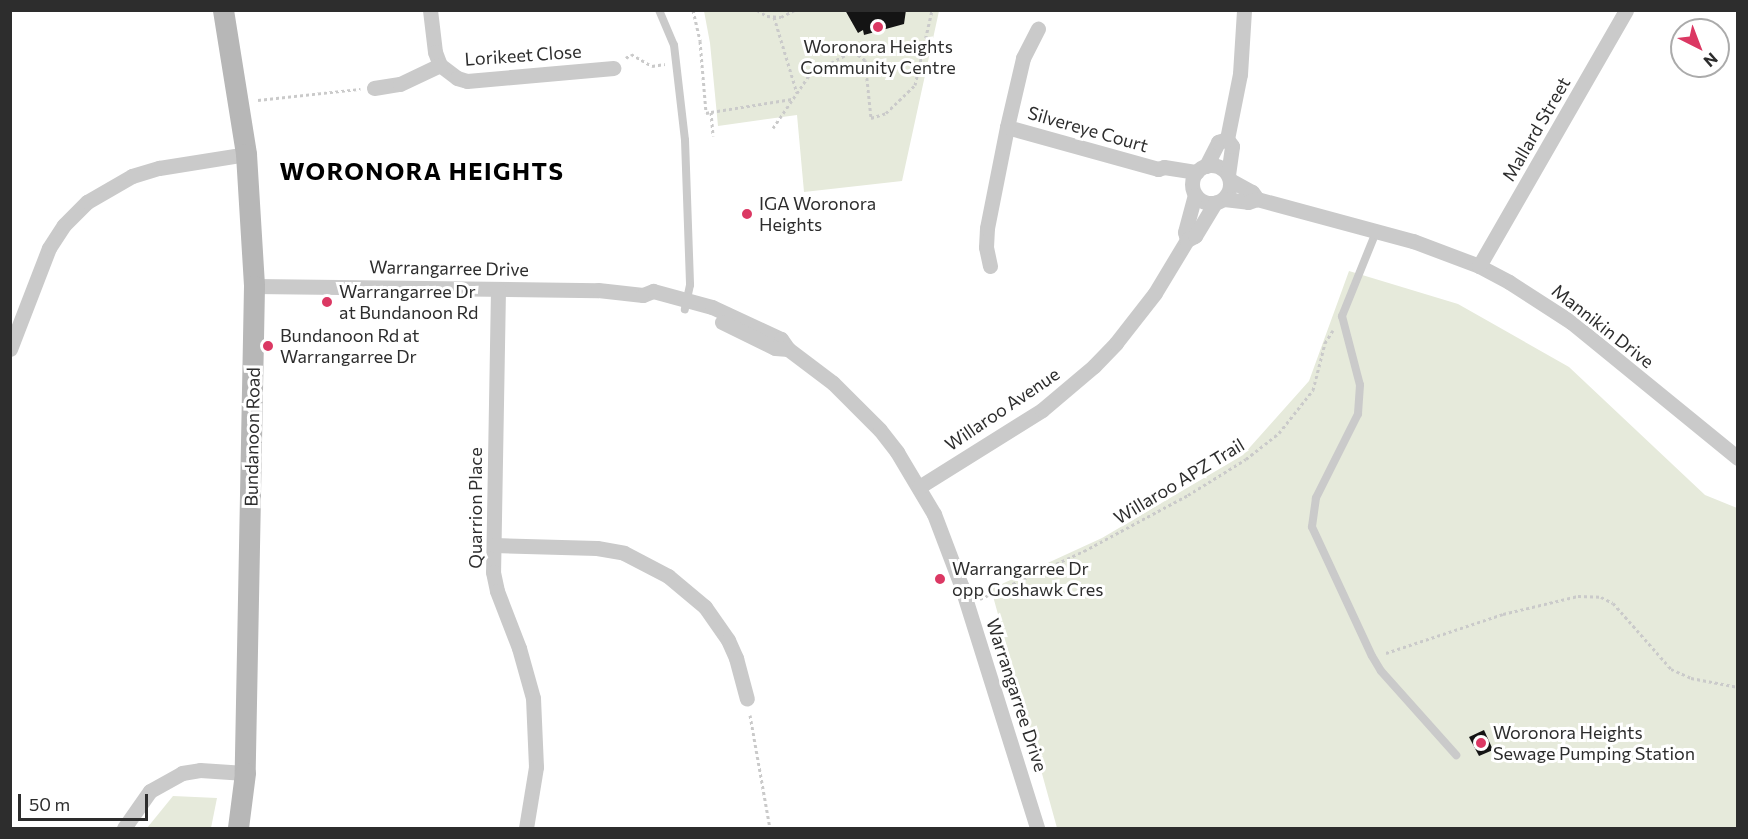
<!DOCTYPE html>
<html>
<head>
<meta charset="utf-8">
<style>
	body { margin:0 }
	#map { position:relative; width:1748px; height:839px; overflow:hidden; background:#fff; font-family:Commissioner,sans-serif }
	div>[style] { position:absolute }
	.green>* { inset:0; background:#e6eadb }
	.building>* { inset:0; background:#141414 }
	.path>* { height:3px; margin-top:-1.5px; transform-origin:0; background:repeating-linear-gradient(90deg,#cacaca 0 3px,transparent 0 6px) }
	.lane>* { height:8px; margin:-4px; padding:0 4px; transform-origin:4px; border-radius:4px; background:#cacaca }
	.street>* { height:15px; margin:-7.5px; padding:0 7.5px; transform-origin:7.5px; border-radius:7.5px; background:#cacaca }
	.street>.ring { margin:-7.5px; padding:0; box-sizing:content-box; background:none; border:15px solid #cacaca; border-radius:50% }
	.secondary>* { height:21px; margin:-10.5px; padding:0 10.5px; transform-origin:10.5px; border-radius:10.5px; background:#b7b7b7 }
	.dots>* { width:16px; height:16px; translate:-50% -50%; box-sizing:border-box; border:3px solid #fff; border-radius:50% }
	span { translate:-50% -50%; white-space:nowrap; text-align:center; line-height:1.15; -webkit-text-stroke:6px #fff; paint-order:stroke }
	.poi-label { font-size:18px; color:#2d2d2d }
	.left { translate:0 -50%; text-align:left }
	.street-label { font-size:18px; color:#2d2d2d }
	.district-label { font-size:24px; color:#000; font-weight:700; letter-spacing:1.5px }
	.frame { position:absolute; inset:0; border:12px solid #2d2d2d; pointer-events:none }
	.north { position:absolute; left:1670px; top:18px; width:60px; height:60px; box-sizing:border-box; background:#fff; border:2px solid #ababab; border-radius:50%; rotate:138deg; font-size:16px; font-weight:700; line-height:24px; text-align:center; color:#2d2d2d }
	.north::after { content:''; display:block; margin:auto; width:21px; height:27px; background:#db3863; clip-path:polygon(50% 0,100% 100%,50% 72%,0 100%) }
	.scale { position:absolute; left:18px; top:794px; width:130px; height:27px; box-sizing:border-box; border:3px solid #2d2d2d; border-top:0; padding-left:8px; font-size:18px; line-height:21px; white-space:nowrap; color:#2d2d2d; -webkit-text-stroke:4px #fff; paint-order:stroke }
</style>
</head>
<body>
<div id="map">
	<div class="green">
		<div style="clip-path:polygon(704px 11px,939px 11px,902px 181px,804px 192px,797px 115px,718px 126px,710px 43px)"></div>
		<div style="clip-path:polygon(1349px 271px,1458px 304px,1569px 367px,1705px 495px,1737px 508px,1737px 828px,1057px 828px,991px 589px,1102px 538px,1243px 455px,1309px 381px)"></div>
		<div style="clip-path:polygon(173px 796px,217px 798px,211px 828px,147px 828px)"></div>
	</div>
	<div class="building">
		<div style="clip-path:polygon(845px 10px,906px 10px,904px 24px,864px 35px,863px 30px,858px 33px)"></div>
		<div style="clip-path:polygon(1484px 730px,1493px 750px,1479px 756px,1469px 737px)"></div>
	</div>
	<div class="path">
		<div style="left:693px;top:10px;width:32px;rotate:77deg"></div>
		<div style="left:700px;top:41px;width:72px;rotate:85.2deg"></div>
		<div style="left:706px;top:113px;width:5px;rotate:-11deg"></div>
		<div style="left:711px;top:112px;width:24px;rotate:85deg"></div>
		<div style="left:757px;top:10px;width:12px;rotate:31deg"></div>
		<div style="left:767px;top:16px;width:14px;rotate:4deg"></div>
		<div style="left:781px;top:17px;width:16px;rotate:-27deg"></div>
		<div style="left:774px;top:17px;width:79px;rotate:73.2deg"></div>
		<div style="left:626px;top:58px;width:6px;rotate:-39deg"></div>
		<div style="left:631px;top:54px;width:24px;rotate:30deg"></div>
		<div style="left:652px;top:66px;width:13px;rotate:-9deg"></div>
		<div style="left:258px;top:100px;width:103px;rotate:-6.2deg"></div>
		<div style="left:711px;top:112px;width:82px;rotate:-9.1deg"></div>
		<div style="left:773px;top:128px;width:65px;rotate:-55.6deg"></div>
		<div style="left:810px;top:74px;width:49px;rotate:-28.1deg"></div>
		<div style="left:853px;top:51px;width:15px;rotate:37deg"></div>
		<div style="left:865px;top:60px;width:58px;rotate:84.1deg"></div>
		<div style="left:871px;top:118px;width:16px;rotate:-18deg"></div>
		<div style="left:886px;top:113px;width:40px;rotate:-44deg"></div>
		<div style="left:915px;top:85px;width:77px;rotate:-77.2deg"></div>
		<div style="left:980px;top:599px;width:115px;rotate:-24.8deg"></div>
		<div style="left:1084px;top:551px;width:118px;rotate:-28.3deg"></div>
		<div style="left:1188px;top:495px;width:68px;rotate:-31.8deg"></div>
		<div style="left:1246px;top:459px;width:42px;rotate:-38.2deg"></div>
		<div style="left:1279px;top:433px;width:55px;rotate:-51.7deg"></div>
		<div style="left:1313px;top:390px;width:49px;rotate:-75.7deg"></div>
		<div style="left:1325px;top:343px;width:15px;rotate:-58deg"></div>
		<div style="left:1386px;top:653px;width:123px;rotate:-18.4deg"></div>
		<div style="left:1503px;top:614px;width:77px;rotate:-13.5deg"></div>
		<div style="left:1578px;top:596px;width:23px;rotate:2deg"></div>
		<div style="left:1601px;top:597px;width:13px;rotate:27deg"></div>
		<div style="left:1613px;top:603px;width:88px;rotate:48.7deg"></div>
		<div style="left:1671px;top:669px;width:22px;rotate:24deg"></div>
		<div style="left:1691px;top:678px;width:48px;rotate:10.8deg"></div>
		<div style="left:750px;top:715px;width:115px;rotate:80deg"></div>
	</div>
	<div class="lane">
		<div style="left:659px;top:10px;width:38px;rotate:67deg"></div>
		<div style="left:674px;top:45px;width:96px;rotate:83.4deg"></div>
		<div style="left:685px;top:140px;width:145px;rotate:88deg"></div>
		<div style="left:690px;top:285px;width:25px;rotate:102deg"></div>
		<div style="left:1376px;top:232px;width:91px;rotate:112deg"></div>
		<div style="left:1342px;top:316px;width:71px;rotate:75.4deg"></div>
		<div style="left:1360px;top:385px;width:29px;rotate:94deg"></div>
		<div style="left:1358px;top:414px;width:94px;rotate:116.6deg"></div>
		<div style="left:1316px;top:498px;width:29px;rotate:98deg"></div>
		<div style="left:1312px;top:527px;width:142px;rotate:65.1deg"></div>
		<div style="left:1372px;top:656px;width:17px;rotate:59deg"></div>
		<div style="left:1381px;top:671px;width:113px;rotate:48.2deg"></div>
	</div>
	<div class="street">
		<div style="left:430px;top:10px;width:42px;rotate:83.2deg"></div>
		<div style="left:435px;top:52px;width:14px;rotate:69deg"></div>
		<div style="left:440px;top:65px;width:21px;rotate:37deg"></div>
		<div style="left:457px;top:78px;width:10px;rotate:17deg"></div>
		<div style="left:467px;top:81px;width:147px;rotate:-5.1deg"></div>
		<div style="left:374px;top:88px;width:26px;rotate:-9deg"></div>
		<div style="left:400px;top:84px;width:44px;rotate:-25.4deg"></div>
		<div style="left:1007px;top:127px;width:157px;rotate:15.5deg"></div>
		<div style="left:1158px;top:169px;width:6px;rotate:-18deg"></div>
		<div style="left:1164px;top:167px;width:33px;rotate:9deg"></div>
		<div class="ring" style="left:1192px;top:165px;width:23px;height:23px"></div>
		<div style="left:1206px;top:166px;width:27px;rotate:-63deg"></div>
		<div style="left:1218px;top:142px;width:9px;rotate:-18deg"></div>
		<div style="left:1228px;top:175px;width:29px;rotate:-82deg"></div>
		<div style="left:1232px;top:146px;width:9px;rotate:-126deg"></div>
		<div style="left:1227px;top:139px;width:66px;rotate:-78.7deg"></div>
		<div style="left:1240px;top:74px;width:64px;rotate:-86.4deg"></div>
		<div style="left:1230px;top:180px;width:25px;rotate:29deg"></div>
		<div style="left:1252px;top:192px;width:9px;rotate:54deg"></div>
		<div style="left:1257px;top:199px;width:162px;rotate:15.1deg"></div>
		<div style="left:1413px;top:241px;width:71px;rotate:20.7deg"></div>
		<div style="left:1479px;top:266px;width:34px;rotate:28deg"></div>
		<div style="left:1509px;top:282px;width:74px;rotate:32.8deg"></div>
		<div style="left:1571px;top:322px;width:215px;rotate:39.2deg"></div>
		<div style="left:1224px;top:199px;width:24px;rotate:7deg"></div>
		<div style="left:1248px;top:202px;width:9px;rotate:-18deg"></div>
		<div style="left:1187px;top:240px;width:8px;rotate:-104deg"></div>
		<div style="left:1185px;top:232px;width:38px;rotate:-75deg"></div>
		<div style="left:990px;top:266px;width:19px;rotate:-102deg"></div>
		<div style="left:986px;top:247px;width:19px;rotate:-87deg"></div>
		<div style="left:987px;top:228px;width:103px;rotate:-78.8deg"></div>
		<div style="left:1007px;top:127px;width:71px;rotate:-76.9deg"></div>
		<div style="left:1023px;top:58px;width:33px;rotate:-63deg"></div>
		<div style="left:1479px;top:266px;width:295px;rotate:-60.1deg"></div>
		<div style="left:254px;top:286px;width:344px;rotate:0.7deg"></div>
		<div style="left:598px;top:290px;width:45px;rotate:6.3deg"></div>
		<div style="left:643px;top:295px;width:11px;rotate:-22deg"></div>
		<div style="left:653px;top:291px;width:61px;rotate:15.2deg"></div>
		<div style="left:712px;top:307px;width:76px;rotate:24.9deg"></div>
		<div style="left:781px;top:339px;width:12px;rotate:55deg"></div>
		<div style="left:788px;top:349px;width:56px;rotate:37.1deg"></div>
		<div style="left:833px;top:383px;width:66px;rotate:45deg"></div>
		<div style="left:880px;top:430px;width:28px;rotate:52deg"></div>
		<div style="left:897px;top:452px;width:72px;rotate:59.2deg"></div>
		<div style="left:934px;top:514px;width:76px;rotate:69.2deg"></div>
		<div style="left:961px;top:585px;width:255px;rotate:72.6deg"></div>
		<div style="left:498px;top:289px;width:283px;rotate:91deg"></div>
		<div style="left:493px;top:572px;width:19px;rotate:78deg"></div>
		<div style="left:497px;top:591px;width:61px;rotate:68.9deg"></div>
		<div style="left:519px;top:648px;width:52px;rotate:74.4deg"></div>
		<div style="left:533px;top:698px;width:69px;rotate:87.5deg"></div>
		<div style="left:536px;top:767px;width:62px;rotate:99.3deg"></div>
		<div style="left:722px;top:322px;width:59px;rotate:26.1deg"></div>
		<div style="left:775px;top:348px;width:13px;rotate:4deg"></div>
		<div style="left:10px;top:349px;width:108px;rotate:-68.9deg"></div>
		<div style="left:49px;top:248px;width:27px;rotate:-57deg"></div>
		<div style="left:64px;top:225px;width:33px;rotate:-45deg"></div>
		<div style="left:87px;top:202px;width:52px;rotate:-30deg"></div>
		<div style="left:132px;top:176px;width:28px;rotate:-17deg"></div>
		<div style="left:159px;top:168px;width:88px;rotate:-9.1deg"></div>
		<div style="left:919px;top:487px;width:145px;rotate:-32deg"></div>
		<div style="left:1042px;top:410px;width:68px;rotate:-40.2deg"></div>
		<div style="left:1094px;top:366px;width:32px;rotate:-46deg"></div>
		<div style="left:1116px;top:343px;width:63px;rotate:-52deg"></div>
		<div style="left:1155px;top:293px;width:62px;rotate:-58.9deg"></div>
		<div style="left:1187px;top:240px;width:9px;rotate:-27deg"></div>
		<div style="left:1195px;top:236px;width:39px;rotate:-59deg"></div>
		<div style="left:494px;top:545px;width:103px;rotate:1.7deg"></div>
		<div style="left:597px;top:548px;width:27px;rotate:10deg"></div>
		<div style="left:624px;top:553px;width:50px;rotate:27.6deg"></div>
		<div style="left:668px;top:576px;width:48px;rotate:40deg"></div>
		<div style="left:705px;top:607px;width:40px;rotate:55.1deg"></div>
		<div style="left:728px;top:640px;width:20px;rotate:66deg"></div>
		<div style="left:736px;top:658px;width:42px;rotate:75deg"></div>
		<div style="left:124px;top:828px;width:45px;rotate:-54.9deg"></div>
		<div style="left:150px;top:791px;width:37px;rotate:-29deg"></div>
		<div style="left:182px;top:773px;width:18px;rotate:-9deg"></div>
		<div style="left:200px;top:770px;width:45px;rotate:3.8deg"></div>
	</div>
	<div class="secondary">
		<div style="left:223px;top:10px;width:146px;rotate:80.9deg"></div>
		<div style="left:246px;top:154px;width:132px;rotate:86.5deg"></div>
		<div style="left:254px;top:286px;width:487px;rotate:91.1deg"></div>
		<div style="left:245px;top:773px;width:55px;rotate:97.3deg"></div>
	</div>
	<div class="dots">
		<div style="left:878px;top:27px;background:#db3863"></div>
		<div style="left:747px;top:214px;background:#db3863"></div>
		<div style="left:327px;top:302px;background:#db3863"></div>
		<div style="left:268px;top:346px;background:#db3863"></div>
		<div style="left:940px;top:579px;background:#db3863"></div>
		<div style="left:1481px;top:743px;background:#db3863"></div>
	</div>
	<div class="poi-label">
		<span style="left:878px;top:57px">Woronora Heights<br>Community Centre</span>
		<span class="left" style="left:759px;top:214px">IGA Woronora<br>Heights</span>
		<span class="left" style="left:339px;top:302px">Warrangarree Dr<br>at Bundanoon Rd</span>
		<span class="left" style="left:280px;top:346px">Bundanoon Rd at<br>Warrangarree Dr</span>
		<span class="left" style="left:952px;top:579px">Warrangarree Dr<br>opp Goshawk Cres</span>
		<span class="left" style="left:1493px;top:743px">Woronora Heights<br>Sewage Pumping Station</span>
	</div>
	<div class="street-label">
		<span style="left:523px;top:55px;rotate:-4deg">Lorikeet Close</span>
		<span style="left:1088px;top:129px;rotate:16deg">Silvereye Court</span>
		<span style="left:1536px;top:129px;rotate:-60deg">Mallard Street</span>
		<span style="left:449px;top:268px;rotate:1deg">Warrangarree Drive</span>
		<span style="left:1603px;top:326px;rotate:38deg">Mannikin Drive</span>
		<span style="left:1002px;top:409px;rotate:-34deg">Willaroo Avenue</span>
		<span style="left:252px;top:437px;rotate:-89deg">Bundanoon Road</span>
		<span style="left:1179px;top:481px;rotate:-31deg">Willaroo APZ Trail</span>
		<span style="left:475px;top:508px;rotate:-90deg">Quarrion Place</span>
		<span style="left:1017px;top:695px;rotate:72deg">Warrangarree Drive</span>
	</div>
	<div class="district-label">
		<span style="left:422px;top:171px">WORONORA HEIGHTS</span>
	</div>
	<div class="frame"></div>
	<div class="north">N</div>
	<div class="scale">50 m</div>
</div>
</body>
</html>
